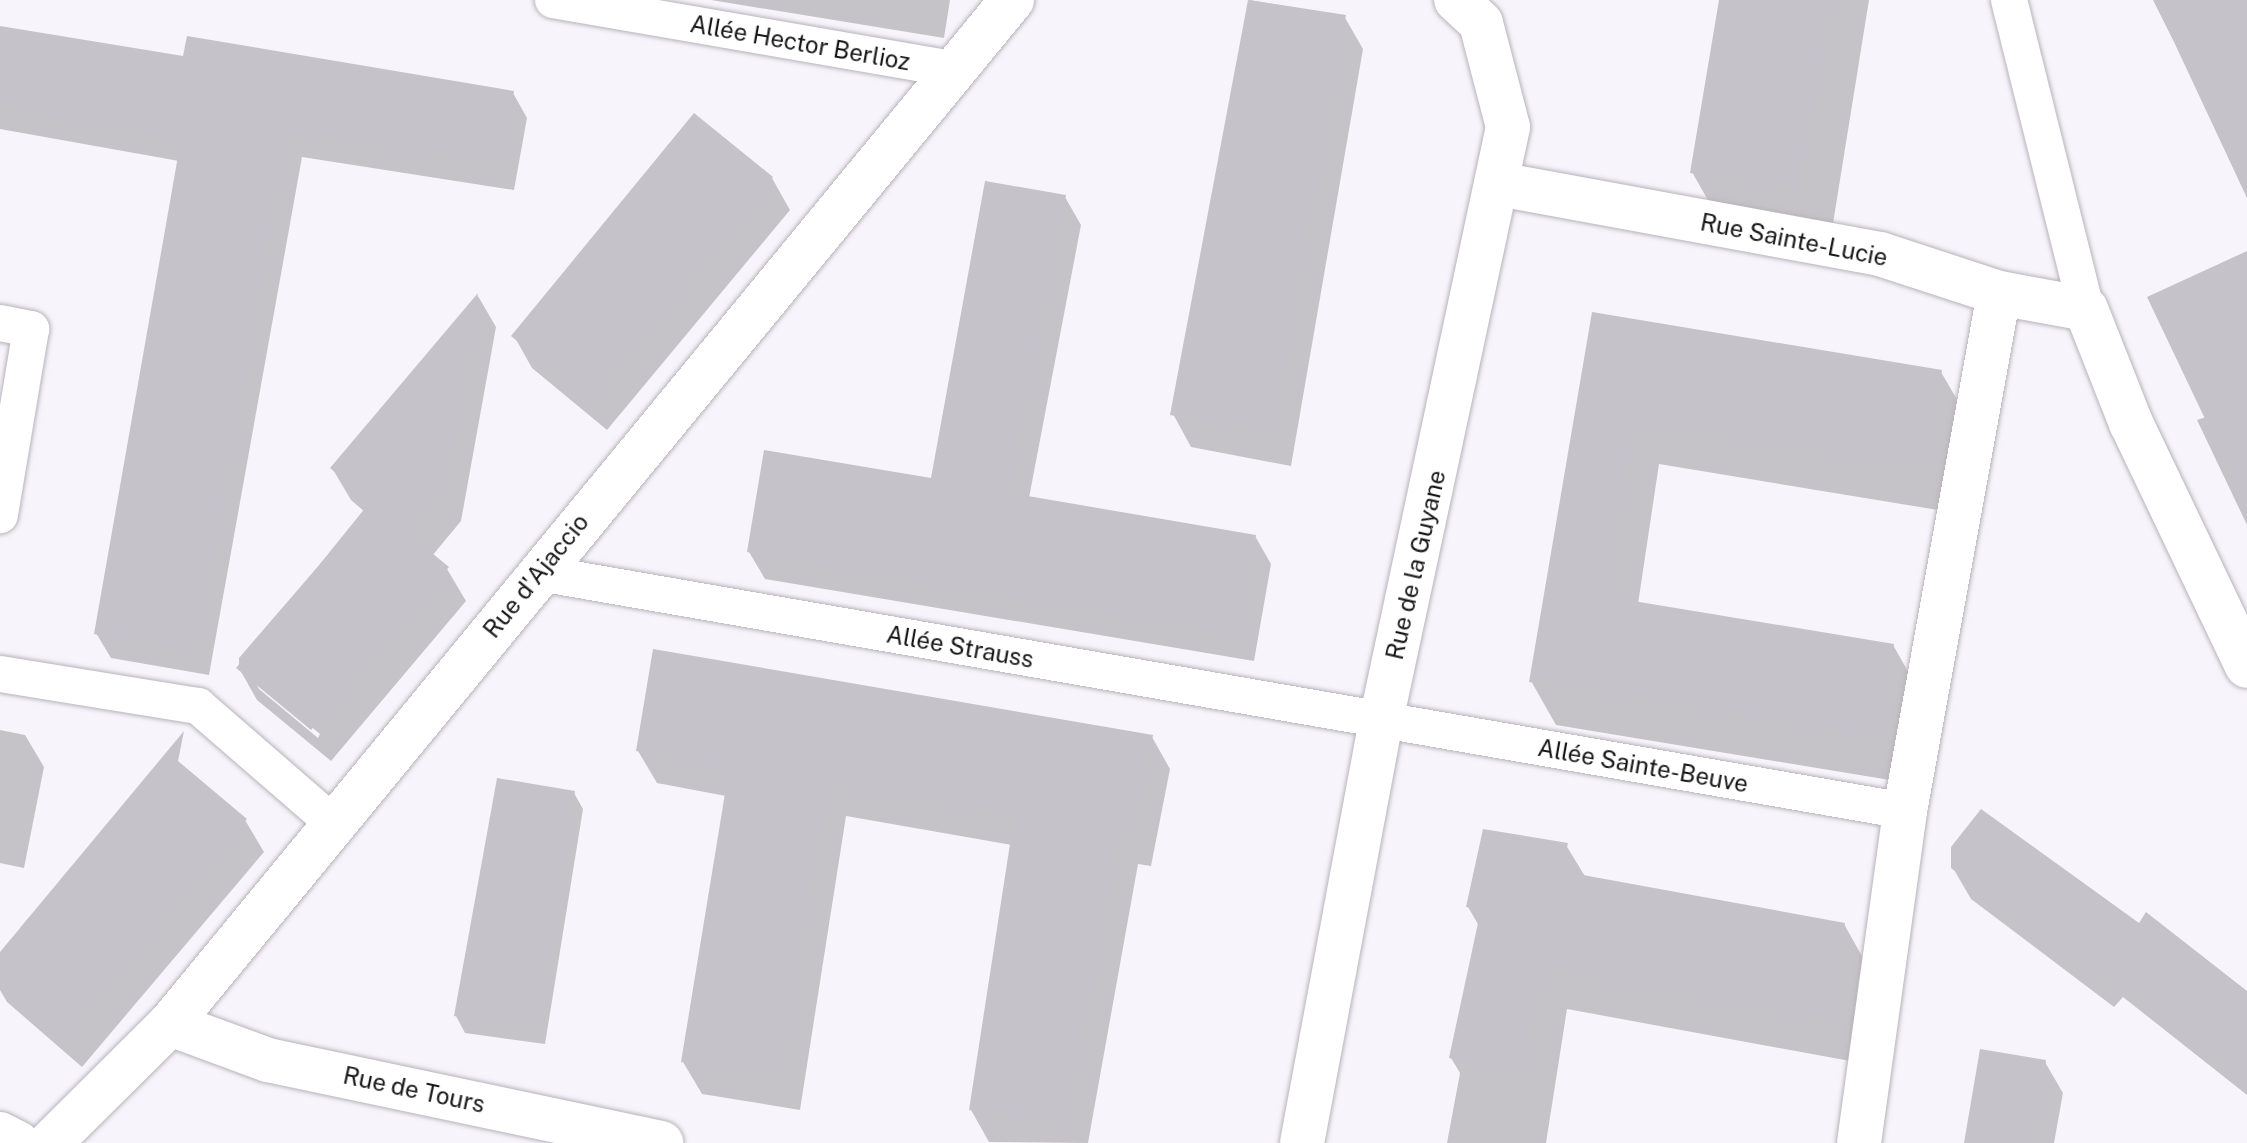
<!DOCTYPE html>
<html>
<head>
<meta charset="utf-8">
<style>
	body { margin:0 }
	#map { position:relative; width:2247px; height:1143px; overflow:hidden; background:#f8f4fb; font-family:"Public Sans",sans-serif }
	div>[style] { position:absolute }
	.shadow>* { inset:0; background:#0003 }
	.building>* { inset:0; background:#c6c2c9 }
	.roads { filter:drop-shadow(0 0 2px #b6b3ba) drop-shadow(0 0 2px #b6b3ba) }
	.service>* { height:36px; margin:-18px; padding:0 18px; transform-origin:18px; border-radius:18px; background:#fff }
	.minor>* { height:44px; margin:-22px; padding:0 22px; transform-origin:22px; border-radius:22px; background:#fff }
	span { translate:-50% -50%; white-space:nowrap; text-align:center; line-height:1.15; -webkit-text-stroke:7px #fff; paint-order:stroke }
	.street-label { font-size:24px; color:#161517 }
</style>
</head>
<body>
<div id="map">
	<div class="shadow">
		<div style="clip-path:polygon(711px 0,950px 0,944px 38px)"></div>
		<div style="clip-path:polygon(1250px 0,1344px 16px,1363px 49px,1291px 466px,1191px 447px,1173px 414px)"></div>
		<div style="clip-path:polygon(1721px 0,1869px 0,1830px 242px,1722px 225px,1692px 172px)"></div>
		<div style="clip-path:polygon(0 27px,185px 58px,513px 93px,527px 118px,514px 190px,302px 157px,209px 675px,111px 658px,96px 633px,179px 161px,0 129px)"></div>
		<div style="clip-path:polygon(772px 178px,790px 210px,607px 430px,532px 368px,514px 336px)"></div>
		<div style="clip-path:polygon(1065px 197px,1081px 225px,1029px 498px,1255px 536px,1271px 564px,1254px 661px,765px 579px,749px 552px,933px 480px)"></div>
		<div style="clip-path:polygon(2247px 254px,2247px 525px,2197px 420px,2206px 417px)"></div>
		<div style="clip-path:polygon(evenodd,478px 296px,496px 327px,461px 521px,432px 556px,447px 569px,466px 601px,331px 761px,257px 700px,239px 668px,239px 658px,365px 512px,351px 500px,332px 468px,478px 296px,254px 680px,320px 734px,318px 738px,259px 689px,254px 680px)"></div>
		<div style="clip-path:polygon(1594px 314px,1941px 372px,1966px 415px,1950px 512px,1659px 464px,1638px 604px,1893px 645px,1918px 689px,1902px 782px,1556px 725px,1531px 681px)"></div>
		<div style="clip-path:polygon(0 730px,25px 735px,44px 767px,24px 868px,0 863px)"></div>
		<div style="clip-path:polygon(1152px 737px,1170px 769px,1151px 866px,1138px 864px,1088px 1143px,989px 1142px,971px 1110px,1012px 845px,846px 816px,800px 1110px,702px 1094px,683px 1062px,726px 796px,657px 783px,638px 751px)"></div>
		<div style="clip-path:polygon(574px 793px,583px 809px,545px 1044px,465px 1033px,456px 1016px)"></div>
		<div style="clip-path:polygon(245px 820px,264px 852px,82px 1067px,7px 1002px,0 990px,0 955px)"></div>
		<div style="clip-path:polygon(1566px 845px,1586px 878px,1844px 924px,1867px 965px,1850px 1061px,1567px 1009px,1546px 1143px,1447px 1143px,1460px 1073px,1451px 1058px,1479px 926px,1468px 907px)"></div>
		<div style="clip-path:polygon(1953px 868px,2139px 926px,2247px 993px,2247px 1095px,2123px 997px,2114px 1007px,1971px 899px)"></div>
		<div style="clip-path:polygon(2045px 1062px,2063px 1093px,2054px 1143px,1966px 1143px)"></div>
	</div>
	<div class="building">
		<div style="clip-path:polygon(1248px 0,1346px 15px,1273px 434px,1170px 415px)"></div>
		<div style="clip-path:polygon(1719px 0,1831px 0,1800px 190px,1690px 173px)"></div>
		<div style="clip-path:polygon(2153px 0,2247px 0,2247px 198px,2174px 42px)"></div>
		<div style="clip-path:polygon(0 26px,183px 56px,187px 36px,514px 91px,501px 166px,288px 133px,196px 651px,94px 634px,181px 139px,0 107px)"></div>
		<div style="clip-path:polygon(694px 113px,773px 177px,588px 399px,511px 336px)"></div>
		<div style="clip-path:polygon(985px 181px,1066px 195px,1010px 493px,1256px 535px,1239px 634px,747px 552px,764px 450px,931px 478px)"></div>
		<div style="clip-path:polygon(2247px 251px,2247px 507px,2147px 297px)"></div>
		<div style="clip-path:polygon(478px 293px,444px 488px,407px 532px,330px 468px)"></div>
		<div style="clip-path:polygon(1592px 312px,1942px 370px,1926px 469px,1635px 421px,1609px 597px,1894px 644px,1878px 739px,1529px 682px)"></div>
		<div style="clip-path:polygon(370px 502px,449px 567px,311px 730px,236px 668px)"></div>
		<div style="clip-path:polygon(653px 649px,1153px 735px,1134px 834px,1120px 832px,1067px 1127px,969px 1110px,1014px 818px,924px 800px,828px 785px,782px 1078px,681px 1062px,729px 769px,636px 751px)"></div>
		<div style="clip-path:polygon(184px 731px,178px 761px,247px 819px,63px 1036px,0 982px,0 952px)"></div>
		<div style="clip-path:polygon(497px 778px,575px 791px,536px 1028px,454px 1016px)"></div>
		<div style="clip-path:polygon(1981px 809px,2139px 923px,2146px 912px,2247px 991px,2247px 1080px,2104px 967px,2095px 978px,1951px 868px,1951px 847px)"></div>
		<div style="clip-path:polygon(1483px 829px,1568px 843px,1561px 871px,1845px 923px,1828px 1022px,1544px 969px,1525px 1071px,1449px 1058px,1481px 909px,1466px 907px)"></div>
		<div style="clip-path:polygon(1980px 1049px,2046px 1060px,2032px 1143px,1964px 1143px)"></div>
	</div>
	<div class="roads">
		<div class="service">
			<div style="left:553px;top:0;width:406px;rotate:9.8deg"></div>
			<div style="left:2009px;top:0;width:318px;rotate:76deg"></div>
			<div style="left:0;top:323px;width:32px;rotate:11deg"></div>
			<div style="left:31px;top:329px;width:189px;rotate:99.5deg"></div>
			<div style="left:539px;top:573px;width:1387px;rotate:9.88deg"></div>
			<div style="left:0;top:674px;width:201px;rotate:9.2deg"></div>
			<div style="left:198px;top:706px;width:179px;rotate:40.9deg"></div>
		</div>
		<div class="minor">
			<div style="left:1499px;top:184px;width:387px;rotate:10.4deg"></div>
			<div style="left:1880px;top:254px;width:125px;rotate:18.1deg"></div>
			<div style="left:1999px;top:293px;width:88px;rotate:10.4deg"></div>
			<div style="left:2086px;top:309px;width:123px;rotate:68.5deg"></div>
			<div style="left:2131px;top:423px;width:269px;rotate:64.5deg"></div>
			<div style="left:170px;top:1024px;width:104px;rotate:20.2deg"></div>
			<div style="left:268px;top:1060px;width:402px;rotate:11.9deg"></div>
			<div style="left:0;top:1134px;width:20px;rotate:27deg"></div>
			<div style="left:50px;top:1143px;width:169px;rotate:-44.8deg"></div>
			<div style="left:170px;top:1024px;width:1326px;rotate:-50.57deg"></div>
			<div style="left:1302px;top:1143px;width:429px;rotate:-79.4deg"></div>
			<div style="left:1381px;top:721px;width:607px;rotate:-77.93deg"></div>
			<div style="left:1508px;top:127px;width:107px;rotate:-104.6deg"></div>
			<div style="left:1481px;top:23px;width:34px;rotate:-137deg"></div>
			<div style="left:1859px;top:1143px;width:335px;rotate:-82.1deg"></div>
			<div style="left:1905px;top:811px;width:526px;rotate:-79.71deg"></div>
		</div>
	</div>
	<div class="street-label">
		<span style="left:800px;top:43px;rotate:10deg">Allée Hector Berlioz</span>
		<span style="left:1794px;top:240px;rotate:11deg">Rue Sainte-Lucie</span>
		<span style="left:1416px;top:565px;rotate:-77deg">Rue de la Guyane</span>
		<span style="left:536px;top:576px;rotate:-51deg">Rue d'Ajaccio</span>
		<span style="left:960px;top:647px;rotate:10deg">Allée Strauss</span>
		<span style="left:1643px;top:766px;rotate:10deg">Allée Sainte-Beuve</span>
		<span style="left:414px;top:1090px;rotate:12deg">Rue de Tours</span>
	</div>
</div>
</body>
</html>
